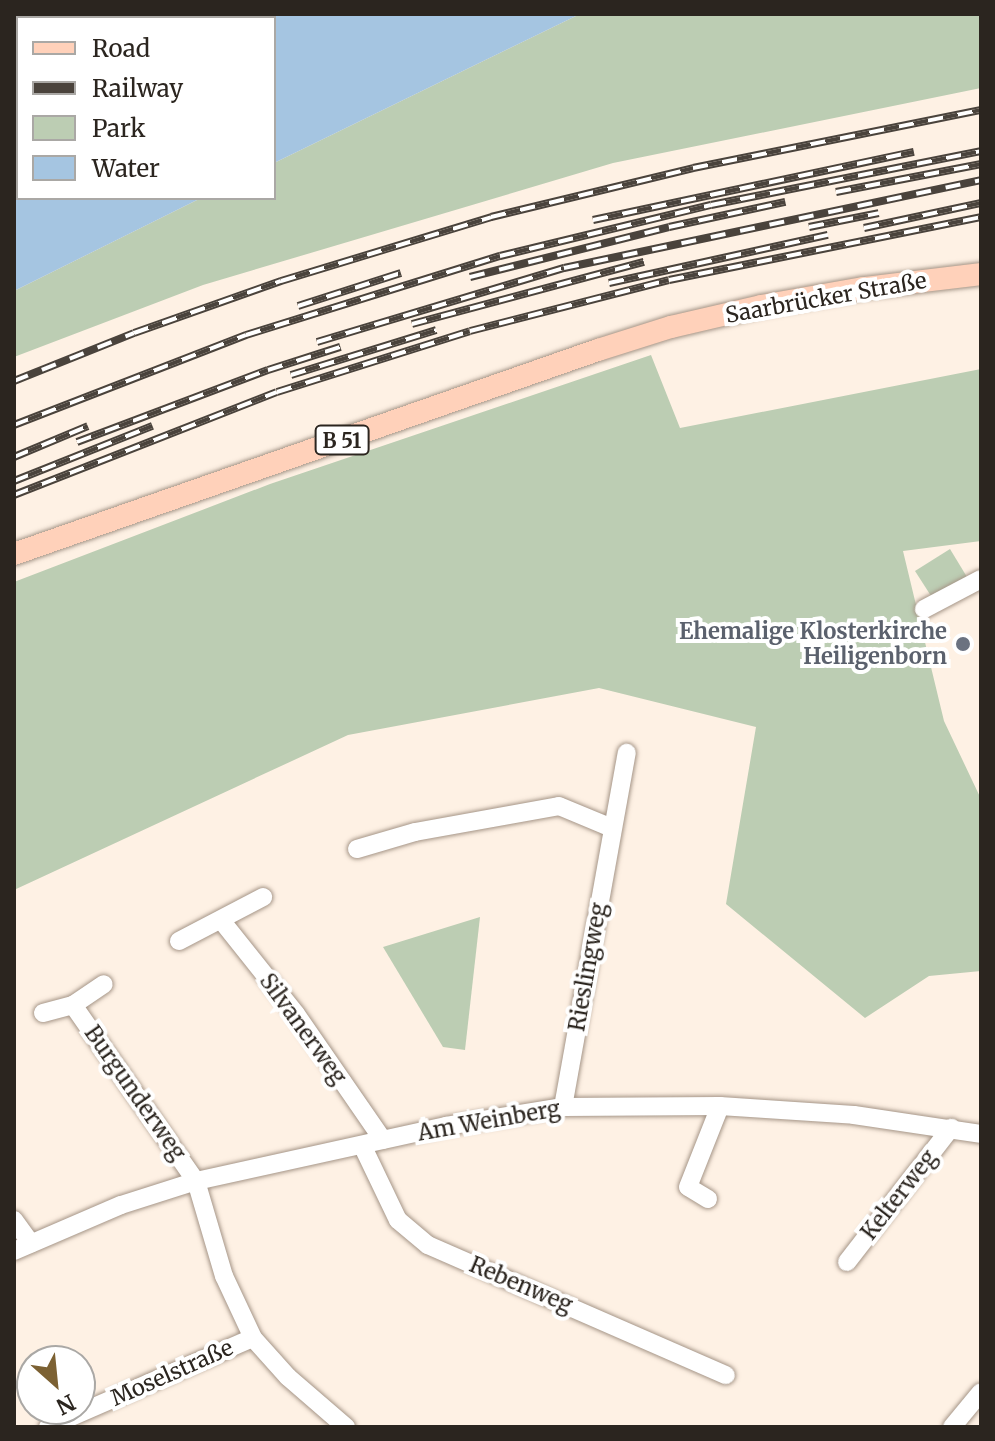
<!DOCTYPE html>
<html>
<head>
<meta charset="utf-8">
<style>
	body { margin:0 }
	#map { position:relative; width:995px; height:1441px; overflow:hidden; background:#fef1e4; font-family:Merriweather,serif }
	div>[style] { position:absolute }
	.green>* { inset:0; background:#bccdb3 }
	.water>* { inset:0; background:#a5c5e1 }
	.roads { filter:drop-shadow(0 0 2px #a59587) drop-shadow(0 0 2px #a59587) }
	.minor>* { height:18px; margin:-9px; padding:0 9px; transform-origin:9px; border-radius:9px; background:#fff }
	.major>* { height:22px; margin:-11px; padding:0 11px; transform-origin:11px; border-radius:11px; background:#ffd1ba }
	.rail>* { height:8px; margin-top:-4px; transform-origin:0; background:repeating-linear-gradient(90deg,#fff 0 15px,#4a433c 0 30px); box-sizing:border-box; border-block:2px solid #4a433c }
	.dots>* { width:22px; height:22px; translate:-50% -50%; box-sizing:border-box; border:4px solid #fff; border-radius:50% }
	span { translate:-50% -50%; white-space:nowrap; text-align:center; line-height:1.15; -webkit-text-stroke:8px #fff; paint-order:stroke }
	.shield-label span { padding:2px 6px; background:#fff; border:2px solid; border-radius:6px; -webkit-text-stroke-width:0 }
	.shield-label { font-size:20px; color:#2b251f; font-weight:700 }
	.street-label { font-size:22px; color:#2b251f }
	.worship-label { font-size:22px; color:#5b616d; font-weight:700 }
	.right { translate:-100% -50%; text-align:right }
	.frame { position:absolute; inset:0; border:16px solid #2b251f; pointer-events:none }
	.legend { position:absolute; left:16px; top:16px; width:260px; height:184px; box-sizing:border-box; background:#fff; border:2px solid #aaa8a5; margin:0; padding:10px 14px; list-style:none; font-size:24px; color:#2b251f }
	.legend li { display:flex; align-items:center; gap:16px; height:40px }
	.legend b { width:40px; border:2px solid #aaa8a5 }
	.north { position:absolute; left:16px; top:1345px; width:80px; height:80px; box-sizing:border-box; background:#fff; border:2px solid #aaa8a5; border-radius:50%; rotate:153deg; font-size:22px; font-weight:700; line-height:32px; text-align:center; color:#2b251f }
	.north::after { content:''; display:block; margin:auto; width:28px; height:36px; background:#7c6133; clip-path:polygon(50% 0,100% 100%,50% 72%,0 100%) }
</style>
</head>
<body>
<div id="map">
	<div class="green">
		<div style="clip-path:polygon(14px 14px,189px 14px,177px 18px,18px 18px,18px 117px,14px 119px)"></div>
		<div style="clip-path:polygon(580px 14px,981px 14px,981px 88px,613px 163px,203px 285px,14px 357px,14px 291px,201px 198px,274px 198px,274px 163px)"></div>
		<div style="clip-path:polygon(651px 355px,680px 428px,981px 369px,981px 541px,903px 551px,944px 721px,981px 799px,981px 971px,929px 976px,865px 1018px,726px 904px,756px 727px,599px 688px,348px 735px,14px 890px,14px 582px,270px 484px)"></div>
		<div style="clip-path:polygon(950px 549px,967px 577px,933px 599px,915px 571px)"></div>
		<div style="clip-path:polygon(480px 917px,465px 1050px,443px 1047px,383px 947px)"></div>
	</div>
	<div class="water">
		<div style="clip-path:polygon(258px 14px,580px 14px,274px 163px,274px 18px,248px 18px)"></div>
		<div style="clip-path:polygon(18px 117px,18px 198px,201px 198px,14px 291px,14px 119px)"></div>
	</div>
	<div class="roads">
		<div class="minor">
			<div style="left:924px;top:609px;width:64px;rotate:-27.8deg"></div>
			<div style="left:357px;top:849px;width:60px;rotate:-16.3deg"></div>
			<div style="left:415px;top:832px;width:146px;rotate:-10.2deg"></div>
			<div style="left:559px;top:806px;width:57px;rotate:22.5deg"></div>
			<div style="left:221px;top:920px;width:120px;rotate:51.4deg"></div>
			<div style="left:296px;top:1014px;width:153px;rotate:55.4deg"></div>
			<div style="left:179px;top:941px;width:95px;rotate:-27.6deg"></div>
			<div style="left:73px;top:1005px;width:215px;rotate:55.1deg"></div>
			<div style="left:196px;top:1181px;width:99px;rotate:73.6deg"></div>
			<div style="left:224px;top:1276px;width:68px;rotate:64.9deg"></div>
			<div style="left:253px;top:1338px;width:52px;rotate:48.1deg"></div>
			<div style="left:288px;top:1377px;width:77px;rotate:40.8deg"></div>
			<div style="left:43px;top:1013px;width:31px;rotate:-15deg"></div>
			<div style="left:73px;top:1005px;width:37px;rotate:-34deg"></div>
			<div style="left:563px;top:1107px;width:360px;rotate:-79.8deg"></div>
			<div style="left:362px;top:1145px;width:83px;rotate:64.4deg"></div>
			<div style="left:398px;top:1220px;width:39px;rotate:40deg"></div>
			<div style="left:428px;top:1245px;width:325px;rotate:23.6deg"></div>
			<div style="left:708px;top:1199px;width:23px;rotate:-149deg"></div>
			<div style="left:688px;top:1187px;width:87px;rotate:-68.4deg"></div>
			<div style="left:14px;top:1220px;width:29px;rotate:54deg"></div>
			<div style="left:14px;top:1251px;width:116px;rotate:-23.3deg"></div>
			<div style="left:121px;top:1205px;width:79px;rotate:-17.7deg"></div>
			<div style="left:196px;top:1181px;width:256px;rotate:-12.4deg"></div>
			<div style="left:446px;top:1126px;width:119px;rotate:-9.2deg"></div>
			<div style="left:563px;top:1107px;width:157px;rotate:-0.4deg"></div>
			<div style="left:720px;top:1106px;width:134px;rotate:3.8deg"></div>
			<div style="left:854px;top:1115px;width:128px;rotate:8.5deg"></div>
			<div style="left:847px;top:1262px;width:170px;rotate:-52.2deg"></div>
			<div style="left:48px;top:1427px;width:223px;rotate:-23.5deg"></div>
			<div style="left:952px;top:1427px;width:45px;rotate:-50.4deg"></div>
		</div>
		<div class="major">
			<div style="left:14px;top:554px;width:619px;rotate:-19.26deg"></div>
			<div style="left:598px;top:350px;width:77px;rotate:-17.5deg"></div>
			<div style="left:671px;top:327px;width:92px;rotate:-13.1deg"></div>
			<div style="left:761px;top:306px;width:105px;rotate:-9.9deg"></div>
			<div style="left:864px;top:288px;width:118px;rotate:-6.8deg"></div>
		</div>
	</div>
	<div class="rail">
		<div style="left:836px;top:192px;width:148px;rotate:-10.9deg"></div>
		<div style="left:593px;top:220px;width:328px;rotate:-12deg"></div>
		<div style="left:809px;top:227px;width:71px;rotate:-11.3deg"></div>
		<div style="left:864px;top:228px;width:120px;rotate:-12.1deg"></div>
		<div style="left:470px;top:277px;width:205px;rotate:-14.1deg"></div>
		<div style="left:669px;top:227px;width:119px;rotate:-12.2deg"></div>
		<div style="left:609px;top:283px;width:224px;rotate:-12.4deg"></div>
		<div style="left:298px;top:306px;width:108px;rotate:-17.8deg"></div>
		<div style="left:412px;top:324px;width:240px;rotate:-15deg"></div>
		<div style="left:317px;top:342px;width:258px;rotate:-16.7deg"></div>
		<div style="left:564px;top:268px;width:426px;rotate:-11.9deg"></div>
		<div style="left:291px;top:375px;width:152px;rotate:-17.2deg"></div>
		<div style="left:14px;top:381px;width:129px;rotate:-21.8deg"></div>
		<div style="left:134px;top:333px;width:156px;rotate:-19.5deg"></div>
		<div style="left:281px;top:281px;width:220px;rotate:-16.9deg"></div>
		<div style="left:491px;top:217px;width:208px;rotate:-13.6deg"></div>
		<div style="left:693px;top:168px;width:294px;rotate:-11.4deg"></div>
		<div style="left:14px;top:425px;width:249px;rotate:-21.2deg"></div>
		<div style="left:246px;top:335px;width:266px;rotate:-17.3deg"></div>
		<div style="left:500px;top:256px;width:217px;rotate:-13.6deg"></div>
		<div style="left:711px;top:205px;width:275px;rotate:-11.3deg"></div>
		<div style="left:77px;top:442px;width:204px;rotate:-20.7deg"></div>
		<div style="left:268px;top:370px;width:76px;rotate:-17.7deg"></div>
		<div style="left:14px;top:457px;width:80px;rotate:-22.7deg"></div>
		<div style="left:14px;top:481px;width:149px;rotate:-21.7deg"></div>
		<div style="left:14px;top:495px;width:282px;rotate:-21.4deg"></div>
		<div style="left:277px;top:392px;width:202px;rotate:-17.5deg"></div>
		<div style="left:470px;top:331px;width:205px;rotate:-14.4deg"></div>
		<div style="left:669px;top:280px;width:318px;rotate:-11.4deg"></div>
	</div>
	<div class="dots">
		<div style="left:963px;top:644px;background:#6b7280"></div>
	</div>
	<div class="shield-label">
		<span style="left:342px;top:440px">B 51</span>
	</div>
	<div class="street-label">
		<span style="left:826px;top:298px;rotate:-10deg">Saarbrücker Straße</span>
		<span style="left:588px;top:967px;rotate:-80deg">Rieslingweg</span>
		<span style="left:303px;top:1029px;rotate:54deg">Silvanerweg</span>
		<span style="left:135px;top:1093px;rotate:55deg">Burgunderweg</span>
		<span style="left:489px;top:1121px;rotate:-10deg">Am Weinberg</span>
		<span style="left:899px;top:1195px;rotate:-52deg">Kelterweg</span>
		<span style="left:521px;top:1285px;rotate:23deg">Rebenweg</span>
		<span style="left:172px;top:1373px;rotate:-24deg">Moselstraße</span>
	</div>
	<div class="worship-label">
		<span class="right" style="left:947px;top:644px">Ehemalige Klosterkirche<br>Heiligenborn</span>
	</div>
	<div class="frame"></div>
	<ul class="legend">
	<li><b style="height:10px;background:#ffd1ba"></b>Road</li>
	<li><b style="height:10px;background:#4a433c"></b>Railway</li>
	<li><b style="height:22px;background:#bccdb3"></b>Park</li>
	<li><b style="height:22px;background:#a5c5e1"></b>Water</li>
	</ul>
	<div class="north">N</div>
</div>
</body>
</html>
